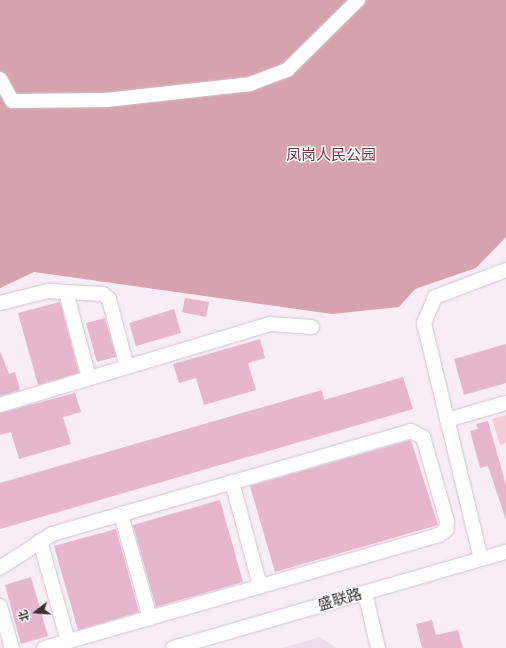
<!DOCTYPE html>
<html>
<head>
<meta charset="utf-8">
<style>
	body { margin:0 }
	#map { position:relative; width:506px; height:648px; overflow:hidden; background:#f8edf7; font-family:Signika,"Noto Sans SC",sans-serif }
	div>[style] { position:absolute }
	.built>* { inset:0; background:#eeddec }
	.green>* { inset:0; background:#f4cdd4 }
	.forest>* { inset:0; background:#d6a3ad }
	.building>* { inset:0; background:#e5b6ce }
	.roads { filter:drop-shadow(0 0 1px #cec4ce) drop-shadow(0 0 1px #cec4ce) }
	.minor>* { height:14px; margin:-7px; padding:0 7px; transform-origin:7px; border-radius:7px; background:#fff }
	span { translate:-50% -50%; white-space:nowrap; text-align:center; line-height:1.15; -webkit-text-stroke:3px #fff; paint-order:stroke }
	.park-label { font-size:15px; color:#723343 }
	.street-label { font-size:15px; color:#353134 }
	.north { position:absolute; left:16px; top:592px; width:40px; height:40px; -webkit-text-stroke:3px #fff; paint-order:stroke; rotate:253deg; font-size:11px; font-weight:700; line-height:16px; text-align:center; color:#353134 }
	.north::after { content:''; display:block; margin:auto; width:14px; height:18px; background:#353134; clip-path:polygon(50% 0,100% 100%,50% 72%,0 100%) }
</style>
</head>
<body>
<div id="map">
	<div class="built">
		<div style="clip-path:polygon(320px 637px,337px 648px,281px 648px)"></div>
	</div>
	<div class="green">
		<div style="clip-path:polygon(506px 415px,506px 443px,500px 445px,492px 419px)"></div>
	</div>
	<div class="forest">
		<div style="clip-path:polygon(0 0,506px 0,506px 237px,476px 268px,415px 289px,399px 307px,332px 314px,34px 272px,0 288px)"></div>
	</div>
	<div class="building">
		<div style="clip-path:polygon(185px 298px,209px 302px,206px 317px,182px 312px)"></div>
		<div style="clip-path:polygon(60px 302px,79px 373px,38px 385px,18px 313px)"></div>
		<div style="clip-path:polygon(174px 309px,181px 333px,136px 346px,129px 323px)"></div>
		<div style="clip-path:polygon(105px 318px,116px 357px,97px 362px,86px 323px)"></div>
		<div style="clip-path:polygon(260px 339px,265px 358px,248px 363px,256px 390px,204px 405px,196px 378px,179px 383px,173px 364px)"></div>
		<div style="clip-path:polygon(506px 344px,506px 383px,464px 395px,454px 359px)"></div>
		<div style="clip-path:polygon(0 351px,9px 374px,15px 372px,20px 390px,0 396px)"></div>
		<div style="clip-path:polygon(403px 377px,413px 409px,0 529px,0 483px,322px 390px,324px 400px)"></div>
		<div style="clip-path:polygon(75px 393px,81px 412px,63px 417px,71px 444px,19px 459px,11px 432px,0 435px,0 413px)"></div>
		<div style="clip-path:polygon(488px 421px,506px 485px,506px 520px,488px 466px,480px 468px,470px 431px,478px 429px,476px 424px)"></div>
		<div style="clip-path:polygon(411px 440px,438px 525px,275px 572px,250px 486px)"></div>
		<div style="clip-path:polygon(220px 500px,243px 582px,156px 607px,133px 525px)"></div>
		<div style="clip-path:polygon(116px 529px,139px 612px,78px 630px,54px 546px)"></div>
		<div style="clip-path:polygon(31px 577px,48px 636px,21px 644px,5px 585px)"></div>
		<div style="clip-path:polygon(432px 620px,436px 635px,458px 630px,463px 648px,422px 648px,416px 624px)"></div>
	</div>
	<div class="roads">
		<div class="minor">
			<div style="left:0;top:79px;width:25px;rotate:61deg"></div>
			<div style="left:12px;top:101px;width:94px;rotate:-0.6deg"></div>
			<div style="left:106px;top:100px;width:145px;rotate:-6.3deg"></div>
			<div style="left:250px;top:84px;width:40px;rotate:-21deg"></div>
			<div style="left:287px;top:70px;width:100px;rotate:-44.6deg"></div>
			<div style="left:66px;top:292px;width:89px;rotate:75deg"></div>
			<div style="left:0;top:303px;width:49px;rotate:-14deg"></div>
			<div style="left:48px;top:291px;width:55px;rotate:3.1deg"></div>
			<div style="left:103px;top:294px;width:8px;rotate:40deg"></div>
			<div style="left:109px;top:299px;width:70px;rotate:75.2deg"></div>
			<div style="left:0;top:405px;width:282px;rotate:-16.7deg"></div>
			<div style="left:270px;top:324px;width:42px;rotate:4.1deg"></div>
			<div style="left:447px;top:420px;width:61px;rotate:-16.1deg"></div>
			<div style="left:232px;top:482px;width:108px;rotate:74.9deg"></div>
			<div style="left:121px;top:514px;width:108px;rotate:74.4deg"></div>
			<div style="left:40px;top:541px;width:104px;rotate:74.4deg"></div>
			<div style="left:481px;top:559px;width:243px;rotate:-103.6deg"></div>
			<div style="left:424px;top:323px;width:28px;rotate:-67deg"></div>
			<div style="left:435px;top:297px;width:76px;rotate:-20.8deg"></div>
			<div style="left:0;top:568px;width:62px;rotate:-33.2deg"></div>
			<div style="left:52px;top:534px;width:373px;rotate:-16deg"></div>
			<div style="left:411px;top:431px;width:13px;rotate:27deg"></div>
			<div style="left:423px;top:437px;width:87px;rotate:74.1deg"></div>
			<div style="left:447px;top:521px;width:9px;rotate:96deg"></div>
			<div style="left:446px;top:530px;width:9px;rotate:144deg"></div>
			<div style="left:439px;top:535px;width:411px;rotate:164deg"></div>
			<div style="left:365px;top:593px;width:57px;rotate:76.7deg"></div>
			<div style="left:0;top:606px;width:44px;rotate:74.1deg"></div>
			<div style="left:173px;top:648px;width:347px;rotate:-16.1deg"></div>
		</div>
	</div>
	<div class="park-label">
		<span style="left:331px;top:156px">凤岗人民公园</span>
	</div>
	<div class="street-label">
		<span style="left:340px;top:600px;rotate:-16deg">盛联路</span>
	</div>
	<div class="north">北</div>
</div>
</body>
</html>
